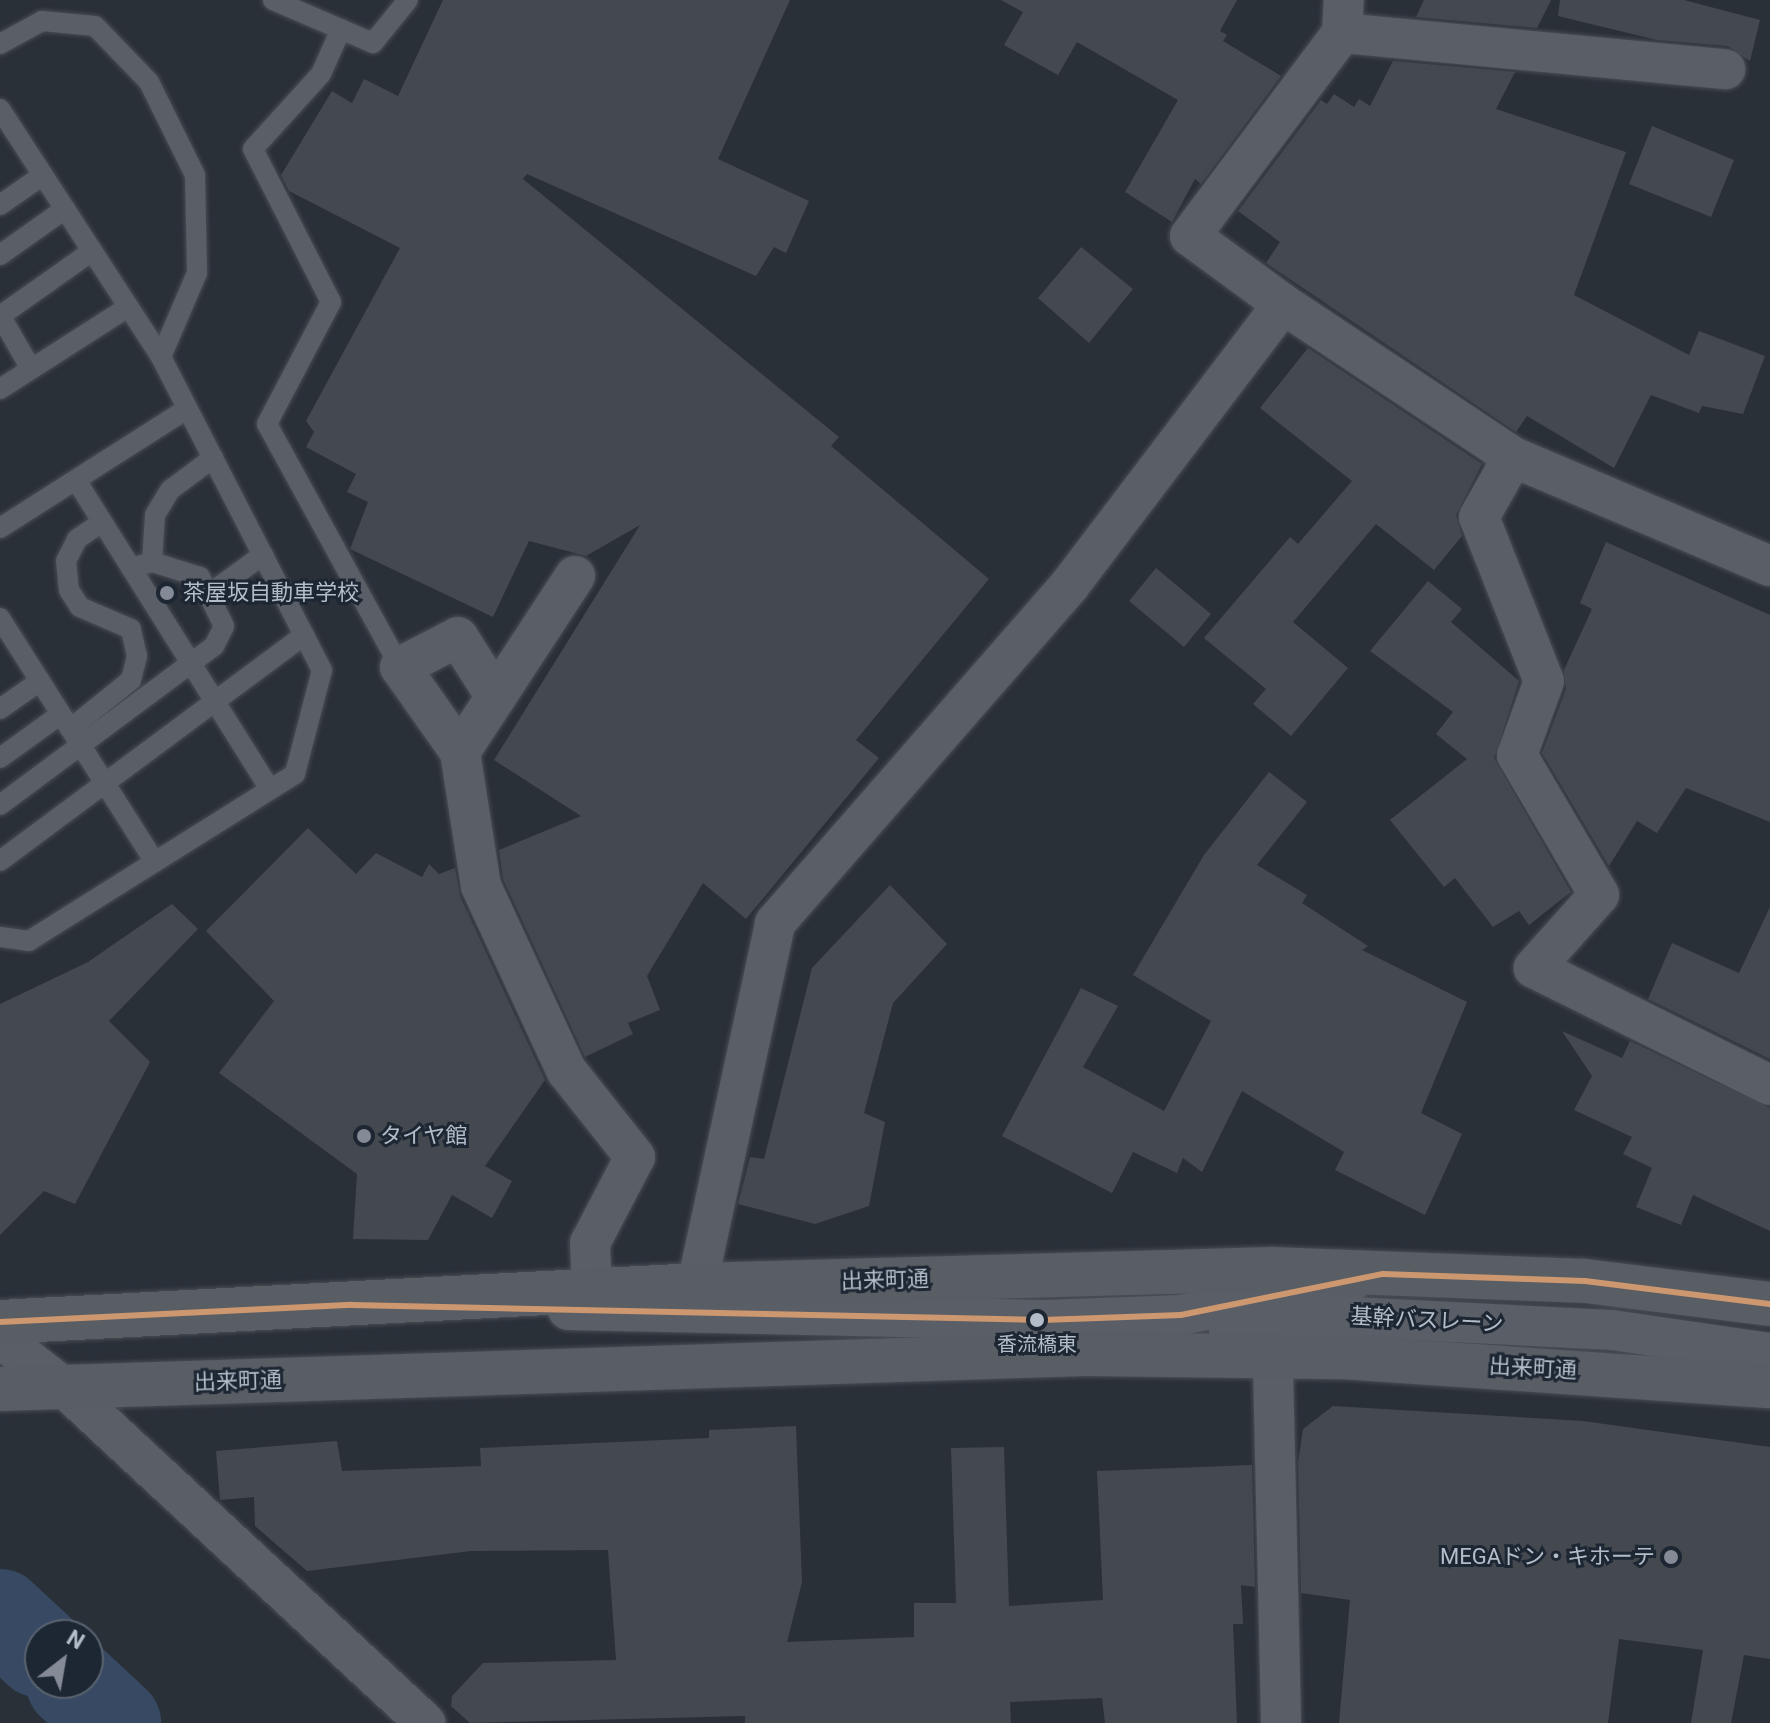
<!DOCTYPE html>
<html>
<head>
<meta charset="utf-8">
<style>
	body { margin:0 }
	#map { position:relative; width:1770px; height:1723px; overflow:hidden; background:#2a3038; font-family:Roboto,"Noto Sans JP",sans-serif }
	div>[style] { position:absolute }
	.river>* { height:92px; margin:-46px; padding:0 46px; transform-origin:46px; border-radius:46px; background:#384963 }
	.building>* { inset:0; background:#444950 }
	.roads { filter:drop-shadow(0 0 2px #484c53) drop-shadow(0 0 2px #484c53) }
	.lane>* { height:20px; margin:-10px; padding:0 10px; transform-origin:10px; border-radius:10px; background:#5a5e66 }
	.street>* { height:40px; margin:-20px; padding:0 20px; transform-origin:20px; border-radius:20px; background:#5a5e66 }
	.secondary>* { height:44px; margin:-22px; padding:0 22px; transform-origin:22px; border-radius:22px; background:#595d64 }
	.bus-1>* { height:6px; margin:-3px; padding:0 3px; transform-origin:3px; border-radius:3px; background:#cd976f }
	.dots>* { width:22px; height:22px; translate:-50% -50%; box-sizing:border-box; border:4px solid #1d2633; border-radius:50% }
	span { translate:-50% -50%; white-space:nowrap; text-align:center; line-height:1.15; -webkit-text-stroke:6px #1d2633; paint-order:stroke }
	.bus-label { font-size:20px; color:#b4bcc9 }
	.poi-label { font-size:22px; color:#b4bcc9 }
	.left { translate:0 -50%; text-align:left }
	.right { translate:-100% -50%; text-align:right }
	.street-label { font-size:22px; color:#b4bcc9 }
	.north { position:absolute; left:24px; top:1619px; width:80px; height:80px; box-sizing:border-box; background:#1d2633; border:2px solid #59626f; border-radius:50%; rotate:31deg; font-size:22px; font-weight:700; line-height:32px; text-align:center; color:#b4bcc9 }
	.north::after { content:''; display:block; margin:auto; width:28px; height:36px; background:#848b96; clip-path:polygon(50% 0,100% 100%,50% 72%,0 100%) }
</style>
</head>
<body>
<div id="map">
	<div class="river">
		<div style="left:0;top:1615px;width:54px;rotate:42.8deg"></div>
		<div style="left:72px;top:1683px;width:59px;rotate:42.9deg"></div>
	</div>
	<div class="building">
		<div style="clip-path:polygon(443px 0,790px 0,718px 159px,809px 201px,786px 253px,774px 247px,756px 276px,527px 174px,523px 179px,839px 437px,831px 446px,989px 579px,856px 740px,879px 758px,746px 919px,703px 883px,647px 976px,660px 1010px,628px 1023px,633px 1034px,585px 1057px,503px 879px,499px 850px,581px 816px,494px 760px,640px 525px,586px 556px,529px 541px,493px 617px,350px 549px,368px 502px,347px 492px,356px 474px,306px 447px,314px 432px,306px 421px,400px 248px,289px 191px,281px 175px,332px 91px,352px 103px,364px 79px,398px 96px)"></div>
		<div style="clip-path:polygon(1001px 0,1237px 0,1220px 31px,1227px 35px,1223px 41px,1281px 76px,1201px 184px,1195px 179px,1172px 222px,1125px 192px,1178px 100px,1077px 42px,1058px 75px,1004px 45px,1023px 12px)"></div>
		<div style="clip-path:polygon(1424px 0,1551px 0,1537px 28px,1416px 17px)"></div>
		<div style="clip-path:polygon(1560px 0,1684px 0,1760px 20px,1750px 61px,1728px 46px,1657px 40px,1558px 16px)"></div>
		<div style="clip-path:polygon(1393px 61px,1515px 72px,1496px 109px,1626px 152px,1574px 295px,1689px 355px,1699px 331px,1765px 356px,1743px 414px,1702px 406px,1699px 413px,1651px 395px,1614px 468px,1527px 416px,1516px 432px,1266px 263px,1280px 242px,1238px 211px,1321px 100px,1327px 104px,1334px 94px,1354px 107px,1359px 99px,1370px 106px)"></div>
		<div style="clip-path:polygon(1652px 126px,1734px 160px,1711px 217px,1629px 184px)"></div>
		<div style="clip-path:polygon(1081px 247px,1133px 289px,1089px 343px,1038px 298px)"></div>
		<div style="clip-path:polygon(1308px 348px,1482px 464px,1456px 515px,1462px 536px,1434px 570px,1376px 524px,1293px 622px,1348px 668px,1291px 736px,1253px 704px,1266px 689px,1204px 638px,1290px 537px,1298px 544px,1352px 481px,1260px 408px)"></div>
		<div style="clip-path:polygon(1606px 542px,1770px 615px,1770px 822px,1686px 788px,1657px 833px,1637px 821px,1609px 866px,1542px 753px,1566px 689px,1564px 670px,1592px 609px,1580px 603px)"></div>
		<div style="clip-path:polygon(1156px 568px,1211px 614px,1184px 647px,1129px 601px)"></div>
		<div style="clip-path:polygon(1428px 581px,1462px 609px,1451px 622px,1519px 681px,1494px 758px,1571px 892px,1529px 925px,1519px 911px,1493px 927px,1455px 878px,1444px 887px,1390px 820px,1467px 759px,1436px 734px,1453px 712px,1370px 651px)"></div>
		<div style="clip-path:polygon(1269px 772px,1307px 802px,1257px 865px,1307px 895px,1302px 903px,1368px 946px,1362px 950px,1467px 1002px,1421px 1113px,1462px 1134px,1425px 1215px,1335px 1170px,1344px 1152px,1242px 1091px,1202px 1172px,1183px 1158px,1177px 1173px,1133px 1152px,1112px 1193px,1002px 1136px,1081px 988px,1118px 1006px,1083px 1067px,1164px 1111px,1211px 1021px,1133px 975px,1204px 855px)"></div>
		<div style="clip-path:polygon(308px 828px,356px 874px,376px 853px,422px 877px,429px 864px,439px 874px,455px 868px,460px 896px,545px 1080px,485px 1166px,512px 1181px,492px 1218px,452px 1195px,428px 1240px,353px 1239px,357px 1174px,219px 1073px,274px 1001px,206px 931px)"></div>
		<div style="clip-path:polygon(890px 885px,947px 944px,893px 1003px,864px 1113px,885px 1122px,869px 1206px,815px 1224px,738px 1204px,750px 1157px,764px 1159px,812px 968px)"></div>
		<div style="clip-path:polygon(172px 904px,198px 929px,109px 1021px,150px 1062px,75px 1204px,44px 1191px,0 1235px,0 1004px,88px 962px)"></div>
		<div style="clip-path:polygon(1770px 907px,1770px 1059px,1648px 999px,1672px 943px,1739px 973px)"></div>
		<div style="clip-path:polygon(1562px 1031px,1622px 1058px,1630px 1041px,1770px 1108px,1770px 1231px,1693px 1195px,1681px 1225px,1636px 1207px,1652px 1168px,1623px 1154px,1632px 1137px,1574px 1110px,1592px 1076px)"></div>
		<div style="clip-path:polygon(1333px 1406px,1583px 1421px,1770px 1447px,1770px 1659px,1744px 1655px,1731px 1723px,1691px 1723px,1703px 1650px,1619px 1639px,1608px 1723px,1339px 1723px,1350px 1600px,1301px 1593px,1298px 1463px,1303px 1429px)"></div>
		<div style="clip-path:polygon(796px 1426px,802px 1582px,787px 1642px,914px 1637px,914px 1603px,956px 1603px,951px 1448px,1004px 1447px,1009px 1606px,1103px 1600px,1097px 1471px,1252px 1465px,1255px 1587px,1241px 1585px,1243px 1624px,1233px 1624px,1237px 1723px,1105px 1723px,1102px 1698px,1010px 1702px,1011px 1723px,745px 1723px,745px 1716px,470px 1723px,451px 1706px,452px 1696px,483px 1663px,616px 1660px,608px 1550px,471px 1551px,307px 1571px,255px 1526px,254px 1497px,220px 1500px,216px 1451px,337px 1441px,342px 1471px,481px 1466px,480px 1448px,709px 1438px,709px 1430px)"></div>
	</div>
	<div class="roads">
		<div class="lane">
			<div style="left:273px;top:0;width:109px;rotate:23.3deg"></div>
			<div style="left:373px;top:43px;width:55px;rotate:-50.9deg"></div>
			<div style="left:341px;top:29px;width:49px;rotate:114deg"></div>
			<div style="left:321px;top:74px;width:101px;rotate:132.2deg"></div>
			<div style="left:253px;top:149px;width:172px;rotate:63deg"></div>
			<div style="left:331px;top:302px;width:138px;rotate:117.7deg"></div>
			<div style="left:267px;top:424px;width:277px;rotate:61.3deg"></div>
			<div style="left:0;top:44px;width:48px;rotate:-28.7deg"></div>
			<div style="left:42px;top:21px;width:53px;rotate:5.4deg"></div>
			<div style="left:95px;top:26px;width:78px;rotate:46deg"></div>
			<div style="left:149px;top:82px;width:104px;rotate:63.7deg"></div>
			<div style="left:195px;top:175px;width:98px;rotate:88.8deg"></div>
			<div style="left:197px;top:273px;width:91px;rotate:113.2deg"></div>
			<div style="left:161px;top:357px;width:352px;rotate:62.8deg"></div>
			<div style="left:322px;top:670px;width:107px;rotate:104.6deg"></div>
			<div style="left:295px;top:774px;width:314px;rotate:147.9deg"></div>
			<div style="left:29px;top:941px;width:29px;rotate:-172deg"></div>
			<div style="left:0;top:109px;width:296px;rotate:57deg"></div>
			<div style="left:0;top:205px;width:52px;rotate:-34.9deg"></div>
			<div style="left:0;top:255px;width:80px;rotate:-35.3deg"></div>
			<div style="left:0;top:315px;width:62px;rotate:60.1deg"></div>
			<div style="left:0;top:316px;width:113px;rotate:-35.2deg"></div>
			<div style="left:0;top:389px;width:152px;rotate:-32.6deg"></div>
			<div style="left:76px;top:480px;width:365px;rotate:57.9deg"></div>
			<div style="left:0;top:528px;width:222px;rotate:-32.5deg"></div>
			<div style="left:152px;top:562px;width:47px;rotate:-86.3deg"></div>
			<div style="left:155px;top:515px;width:29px;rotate:-59deg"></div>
			<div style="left:170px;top:490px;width:54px;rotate:-36.7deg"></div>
			<div style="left:213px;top:591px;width:62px;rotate:-35.8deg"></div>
			<div style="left:0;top:618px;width:289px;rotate:57.6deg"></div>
			<div style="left:0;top:709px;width:49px;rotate:-35deg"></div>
			<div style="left:70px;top:729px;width:78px;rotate:-38.8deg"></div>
			<div style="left:131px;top:680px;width:25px;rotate:-76deg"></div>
			<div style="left:137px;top:656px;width:28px;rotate:-103deg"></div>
			<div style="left:131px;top:629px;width:56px;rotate:-156.7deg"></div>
			<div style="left:80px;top:607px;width:20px;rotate:-123deg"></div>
			<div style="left:69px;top:590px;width:29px;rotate:-96deg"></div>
			<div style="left:66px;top:561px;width:25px;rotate:-63deg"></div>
			<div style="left:77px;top:539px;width:30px;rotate:-34deg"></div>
			<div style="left:0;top:758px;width:75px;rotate:-35.8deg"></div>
			<div style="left:0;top:805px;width:267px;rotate:-36.6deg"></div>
			<div style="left:214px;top:646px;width:22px;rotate:-63deg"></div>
			<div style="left:224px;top:626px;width:55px;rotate:-116.1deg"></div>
			<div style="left:200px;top:577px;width:50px;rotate:-162.6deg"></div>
			<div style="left:152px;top:562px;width:22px;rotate:164deg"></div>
			<div style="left:0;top:861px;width:379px;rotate:-36.6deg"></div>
		</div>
		<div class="street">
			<div style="left:1342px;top:33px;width:385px;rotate:5.4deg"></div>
			<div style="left:1283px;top:304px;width:276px;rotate:33.6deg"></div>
			<div style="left:1513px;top:457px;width:279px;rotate:23deg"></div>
			<div style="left:1513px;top:457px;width:69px;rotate:119.5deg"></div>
			<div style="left:1479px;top:517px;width:176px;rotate:68.4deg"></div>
			<div style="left:1544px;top:681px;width:79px;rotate:110deg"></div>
			<div style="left:1517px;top:755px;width:162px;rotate:59.6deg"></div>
			<div style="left:1599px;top:895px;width:98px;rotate:131.7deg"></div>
			<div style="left:1534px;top:968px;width:263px;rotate:26.4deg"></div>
			<div style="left:575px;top:576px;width:210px;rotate:123.2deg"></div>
			<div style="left:460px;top:752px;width:136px;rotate:81.1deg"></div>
			<div style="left:481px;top:886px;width:203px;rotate:65.2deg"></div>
			<div style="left:566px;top:1070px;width:111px;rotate:51.6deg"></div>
			<div style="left:635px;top:1157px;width:97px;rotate:117.6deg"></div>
			<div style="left:590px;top:1243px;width:48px;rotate:87.6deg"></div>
			<div style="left:460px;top:752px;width:104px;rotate:-125.2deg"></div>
			<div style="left:400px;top:667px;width:65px;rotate:-27.3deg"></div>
			<div style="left:458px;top:637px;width:71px;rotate:57.7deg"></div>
			<div style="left:697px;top:1285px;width:370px;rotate:-77.8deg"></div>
			<div style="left:775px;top:923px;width:447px;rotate:-48.9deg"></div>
			<div style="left:1069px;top:586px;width:354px;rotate:-52.8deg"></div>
			<div style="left:1283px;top:304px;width:115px;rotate:-143.8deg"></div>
			<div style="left:1190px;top:236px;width:254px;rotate:-53.2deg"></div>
			<div style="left:1342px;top:33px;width:33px;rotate:-87deg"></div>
			<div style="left:568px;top:1310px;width:475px;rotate:1.2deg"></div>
			<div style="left:1043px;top:1320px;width:138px;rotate:-2.1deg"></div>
			<div style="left:1181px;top:1315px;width:174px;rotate:-11.2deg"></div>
			<div style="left:1272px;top:1323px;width:400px;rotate:88.7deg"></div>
			<div style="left:1229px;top:1332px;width:106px;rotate:-8.7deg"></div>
			<div style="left:1334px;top:1316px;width:278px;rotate:2.9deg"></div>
			<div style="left:1612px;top:1330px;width:160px;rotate:8.3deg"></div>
			<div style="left:0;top:1338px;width:82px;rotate:37.6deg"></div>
			<div style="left:65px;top:1388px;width:492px;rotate:42.9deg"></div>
		</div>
		<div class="secondary">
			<div style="left:0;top:1322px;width:698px;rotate:-3.04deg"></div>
			<div style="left:697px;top:1285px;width:575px;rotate:-1.59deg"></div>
			<div style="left:1272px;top:1269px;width:313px;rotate:2.2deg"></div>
			<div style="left:1585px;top:1281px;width:186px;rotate:7.1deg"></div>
			<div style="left:0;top:1389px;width:1086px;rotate:-1.85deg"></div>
			<div style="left:1085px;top:1354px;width:257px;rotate:0.7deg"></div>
			<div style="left:1342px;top:1357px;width:429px;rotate:3.9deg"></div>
		</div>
	</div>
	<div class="bus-1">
		<div style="left:0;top:1322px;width:352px;rotate:-2.8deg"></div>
		<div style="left:352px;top:1305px;width:691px;rotate:1.24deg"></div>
		<div style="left:1043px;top:1320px;width:138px;rotate:-2.1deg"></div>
		<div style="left:1181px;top:1315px;width:206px;rotate:-11.5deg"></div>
		<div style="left:1383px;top:1274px;width:202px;rotate:2deg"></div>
		<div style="left:1585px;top:1281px;width:186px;rotate:7.1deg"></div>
	</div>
	<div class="dots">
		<div style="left:167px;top:593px;background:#848b96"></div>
		<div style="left:364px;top:1136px;background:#848b96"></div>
		<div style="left:1037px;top:1320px;background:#b4bcc9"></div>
		<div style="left:1671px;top:1557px;background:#848b96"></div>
	</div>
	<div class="bus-label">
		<span style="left:1037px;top:1344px">香流橋東</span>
	</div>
	<div class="poi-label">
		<span class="left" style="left:183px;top:593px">茶屋坂自動車学校</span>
		<span class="left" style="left:380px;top:1136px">タイヤ館</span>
		<span class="right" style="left:1655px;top:1557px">MEGAドン・キホーテ</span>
	</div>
	<div class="street-label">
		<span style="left:885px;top:1280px;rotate:-2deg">出来町通</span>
		<span style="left:1427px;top:1320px;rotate:3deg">基幹バスレーン</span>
		<span style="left:1533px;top:1368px;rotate:3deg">出来町通</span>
		<span style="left:238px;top:1381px;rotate:-2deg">出来町通</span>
	</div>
	<div class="north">N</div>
</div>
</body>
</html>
